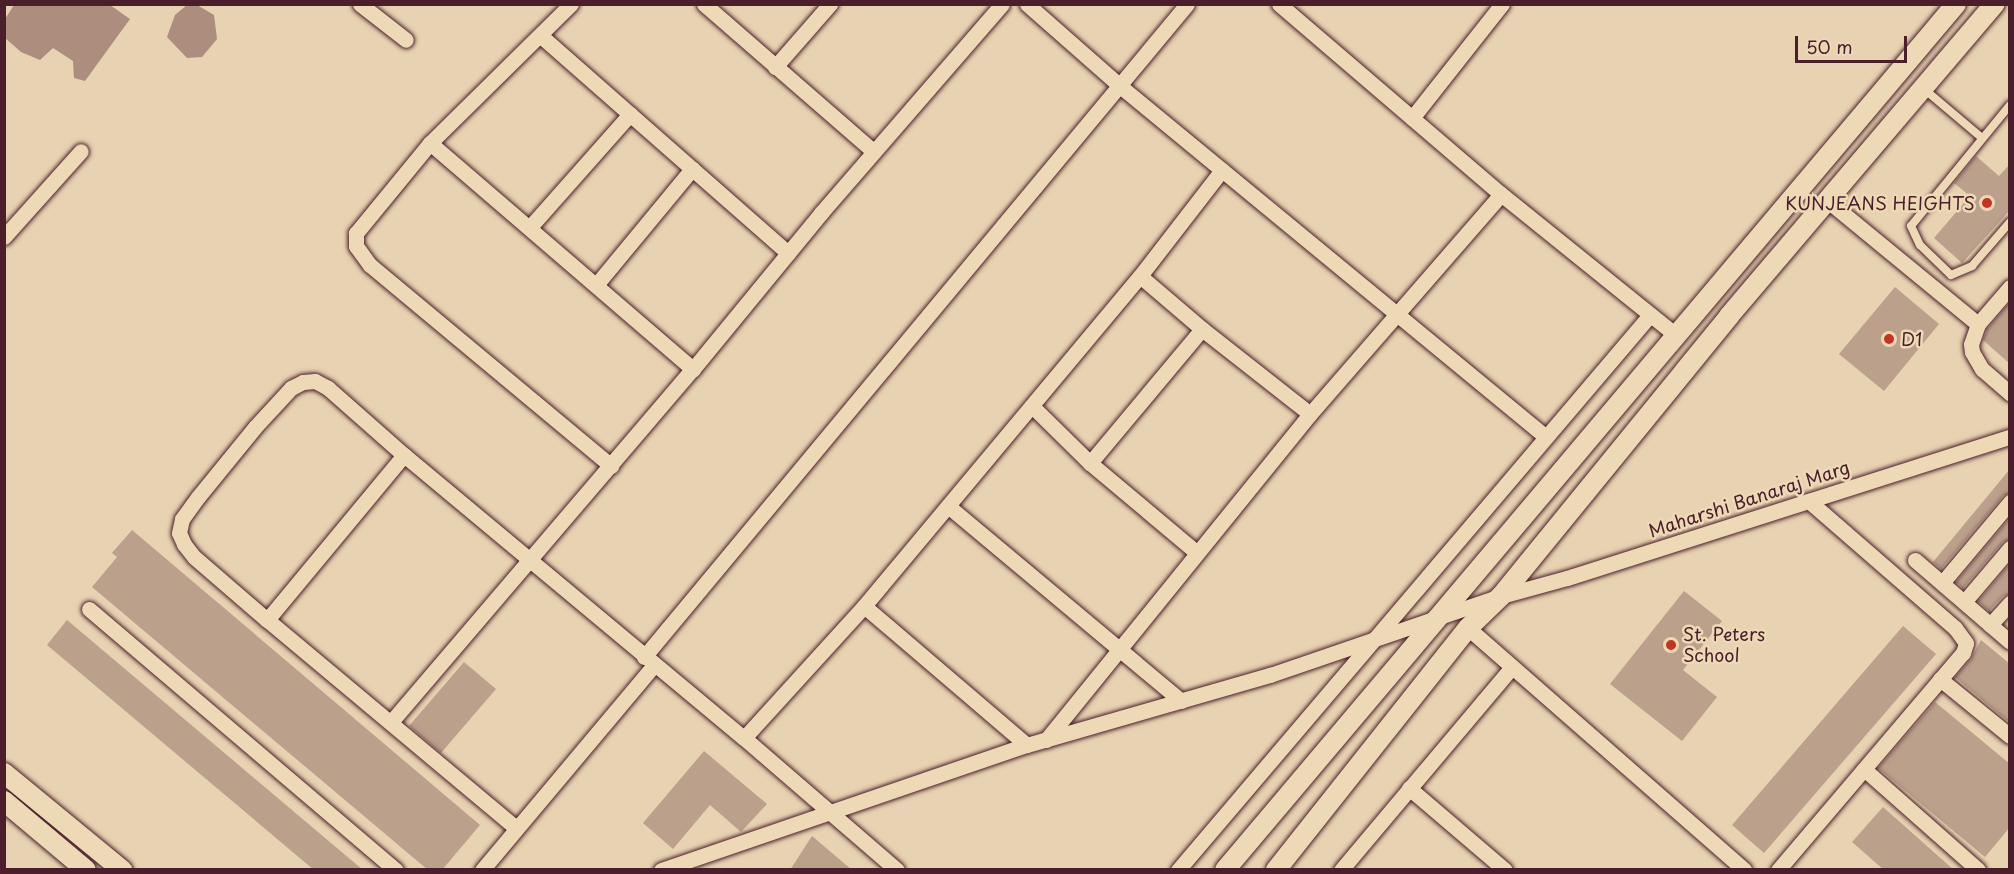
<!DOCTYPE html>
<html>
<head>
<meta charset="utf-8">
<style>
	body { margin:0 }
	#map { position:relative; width:2014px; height:874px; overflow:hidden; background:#e7d2b1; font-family:"Playpen Sans",sans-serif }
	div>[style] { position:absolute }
	.water>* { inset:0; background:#ac8d7e }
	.building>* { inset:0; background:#bba08c }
	.roads { filter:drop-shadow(0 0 2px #4a1f2b) drop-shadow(0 0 2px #4a1f2b) }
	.service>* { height:8px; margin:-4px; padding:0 4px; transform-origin:4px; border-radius:4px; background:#eed9b7 }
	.minor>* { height:15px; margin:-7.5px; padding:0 7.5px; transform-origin:7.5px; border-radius:7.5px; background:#eed9b7 }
	.tertiary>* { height:20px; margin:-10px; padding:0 10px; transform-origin:10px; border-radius:10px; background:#eed9b7 }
	.dots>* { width:16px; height:16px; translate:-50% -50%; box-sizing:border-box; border:3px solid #eed9b7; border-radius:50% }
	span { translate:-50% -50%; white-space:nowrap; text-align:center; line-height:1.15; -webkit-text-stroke:5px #eed9b7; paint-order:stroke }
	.poi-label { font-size:18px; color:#4a1f2b }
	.right { translate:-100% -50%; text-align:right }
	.left { translate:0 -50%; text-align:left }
	.street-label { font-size:18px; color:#4a1f2b }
	.frame { position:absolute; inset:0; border:6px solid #4a1f2b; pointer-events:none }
	.scale { position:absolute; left:1795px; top:36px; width:112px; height:27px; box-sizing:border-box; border:3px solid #4a1f2b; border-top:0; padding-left:8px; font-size:18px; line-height:21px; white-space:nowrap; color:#4a1f2b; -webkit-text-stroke:4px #eed9b7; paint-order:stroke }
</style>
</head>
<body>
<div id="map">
	<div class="water">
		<div style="clip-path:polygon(110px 5px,130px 19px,85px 81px,74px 78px,73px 61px,53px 48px,40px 60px,21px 52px,5px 38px,5px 19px,14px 5px)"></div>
		<div style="clip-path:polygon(187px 5px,197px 5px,214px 15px,217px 39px,202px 57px,187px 58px,167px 37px,175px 15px)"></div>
	</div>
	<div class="building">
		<div style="clip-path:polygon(1976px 156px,1999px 176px,2010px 164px,2010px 210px,1962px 263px,1934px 238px,1970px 196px,1954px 183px)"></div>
		<div style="clip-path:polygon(1895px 287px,1939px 324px,1884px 391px,1839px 354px)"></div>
		<div style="clip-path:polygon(2010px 302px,2010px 364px,1983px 340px,1987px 329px)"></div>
		<div style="clip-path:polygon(2010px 469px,2010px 493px,2003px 496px,1941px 569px,1933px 562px)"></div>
		<div style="clip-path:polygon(2010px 518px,2010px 539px,2003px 542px,1963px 588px,1956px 582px)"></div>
		<div style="clip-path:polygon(132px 530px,480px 825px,442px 870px,428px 870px,92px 587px,117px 557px,112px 553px)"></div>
		<div style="clip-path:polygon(2010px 564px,2010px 594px,2003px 596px,1989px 611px,1978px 601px)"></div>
		<div style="clip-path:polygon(1684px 591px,1722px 621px,1683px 670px,1717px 697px,1682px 741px,1610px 684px)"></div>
		<div style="clip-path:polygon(67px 620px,363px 870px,314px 870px,47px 645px)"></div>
		<div style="clip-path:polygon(1903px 626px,1936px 654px,1764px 853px,1732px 825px)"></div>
		<div style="clip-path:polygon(1981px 640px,2010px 664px,2010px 723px,1955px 677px,1971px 659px)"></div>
		<div style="clip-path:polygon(464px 662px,496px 689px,441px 753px,409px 726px)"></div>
		<div style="clip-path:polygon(1935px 702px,2010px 764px,2010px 827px,1985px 857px,1878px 768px)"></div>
		<div style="clip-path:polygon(704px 751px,767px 804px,741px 832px,710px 805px,673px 849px,643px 823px)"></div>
		<div style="clip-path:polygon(1883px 807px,1954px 870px,1884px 870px,1852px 842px)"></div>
		<div style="clip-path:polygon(812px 836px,852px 870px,790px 870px)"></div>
	</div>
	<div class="roads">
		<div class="service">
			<div style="left:1924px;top:89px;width:76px;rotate:40.2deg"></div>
			<div style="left:2010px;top:105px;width:156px;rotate:129.3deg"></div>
			<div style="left:1911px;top:226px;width:21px;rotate:65deg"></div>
			<div style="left:1920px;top:245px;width:43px;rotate:44.1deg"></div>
			<div style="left:1951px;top:275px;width:23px;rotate:-23deg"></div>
			<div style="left:1972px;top:266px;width:58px;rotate:-49.2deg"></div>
		</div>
		<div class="minor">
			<div style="left:360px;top:4px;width:58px;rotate:38deg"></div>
			<div style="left:571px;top:4px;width:198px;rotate:135.4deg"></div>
			<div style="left:430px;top:143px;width:117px;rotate:129.4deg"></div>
			<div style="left:356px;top:233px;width:13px;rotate:90deg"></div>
			<div style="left:356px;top:246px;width:24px;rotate:54deg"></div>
			<div style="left:370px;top:265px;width:314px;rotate:39.8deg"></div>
			<div style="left:704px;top:4px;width:225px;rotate:41deg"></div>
			<div style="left:1027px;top:4px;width:124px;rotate:41.4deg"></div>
			<div style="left:1120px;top:86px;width:552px;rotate:39.49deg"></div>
			<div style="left:1279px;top:4px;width:292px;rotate:40.6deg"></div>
			<div style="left:1501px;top:194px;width:226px;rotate:38.9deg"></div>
			<div style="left:541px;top:36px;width:329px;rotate:41.3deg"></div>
			<div style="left:775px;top:67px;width:84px;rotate:-48.9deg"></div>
			<div style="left:1412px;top:118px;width:145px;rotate:-51.7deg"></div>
			<div style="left:430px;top:143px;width:347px;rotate:40.7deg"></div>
			<div style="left:1828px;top:201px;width:194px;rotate:39.4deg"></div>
			<div style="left:530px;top:227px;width:151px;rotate:-48.5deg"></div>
			<div style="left:4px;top:237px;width:115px;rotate:-48.2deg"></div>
			<div style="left:1140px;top:276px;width:134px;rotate:-52.3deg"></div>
			<div style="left:596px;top:285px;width:151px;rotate:-50.4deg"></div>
			<div style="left:2010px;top:287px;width:49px;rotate:130.9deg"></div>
			<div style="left:1978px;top:324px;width:21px;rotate:109deg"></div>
			<div style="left:1971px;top:344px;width:8px;rotate:83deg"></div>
			<div style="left:1972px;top:352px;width:20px;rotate:60deg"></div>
			<div style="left:1982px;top:369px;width:37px;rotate:41deg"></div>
			<div style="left:1202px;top:329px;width:137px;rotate:38.2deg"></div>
			<div style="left:1032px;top:406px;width:81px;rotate:44.5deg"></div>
			<div style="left:948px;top:506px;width:304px;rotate:39.9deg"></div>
			<div style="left:1915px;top:560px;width:125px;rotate:40.8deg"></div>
			<div style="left:1942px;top:583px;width:106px;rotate:-50deg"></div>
			<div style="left:1964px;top:602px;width:71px;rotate:-49.6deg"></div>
			<div style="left:864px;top:606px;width:214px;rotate:40.5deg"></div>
			<div style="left:89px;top:609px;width:403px;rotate:40.4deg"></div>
			<div style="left:267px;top:620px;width:214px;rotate:-50.3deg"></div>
			<div style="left:1990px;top:625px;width:30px;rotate:-48deg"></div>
			<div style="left:1468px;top:628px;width:367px;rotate:41.2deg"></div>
			<div style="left:644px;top:657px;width:849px;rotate:-50.25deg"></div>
			<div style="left:1940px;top:679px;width:90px;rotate:39.2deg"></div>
			<div style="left:391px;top:722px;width:465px;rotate:-49.5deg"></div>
			<div style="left:693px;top:369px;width:202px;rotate:-50.6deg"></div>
			<div style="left:821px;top:213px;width:276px;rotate:-49.1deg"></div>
			<div style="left:744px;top:738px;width:178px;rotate:-47.7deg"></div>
			<div style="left:864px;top:606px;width:430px;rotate:-50.1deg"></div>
			<div style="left:1140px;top:276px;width:82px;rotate:40.5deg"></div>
			<div style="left:1202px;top:329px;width:175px;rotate:129.9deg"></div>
			<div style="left:1090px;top:463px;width:138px;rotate:40deg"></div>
			<div style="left:1046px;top:740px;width:419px;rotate:-51deg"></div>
			<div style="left:1310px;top:414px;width:291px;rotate:-49deg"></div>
			<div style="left:1864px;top:769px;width:152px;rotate:41.5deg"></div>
			<div style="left:1409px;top:788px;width:126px;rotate:40.5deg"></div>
			<div style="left:516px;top:828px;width:324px;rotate:-140.1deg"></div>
			<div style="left:267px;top:620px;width:96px;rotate:-139.2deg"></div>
			<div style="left:194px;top:557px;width:16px;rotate:-128deg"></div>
			<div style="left:184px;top:544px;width:12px;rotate:-114deg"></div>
			<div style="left:179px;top:533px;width:14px;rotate:-78deg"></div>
			<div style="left:182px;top:519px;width:27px;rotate:-54deg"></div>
			<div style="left:198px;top:497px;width:90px;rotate:-50.8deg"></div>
			<div style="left:255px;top:427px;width:53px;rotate:-47.3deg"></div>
			<div style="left:291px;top:388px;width:13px;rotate:-27deg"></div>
			<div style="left:303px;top:382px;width:12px;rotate:-5deg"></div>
			<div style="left:315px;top:381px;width:15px;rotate:28deg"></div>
			<div style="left:328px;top:388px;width:101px;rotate:41.4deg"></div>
			<div style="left:404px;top:455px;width:442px;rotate:39.8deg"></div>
			<div style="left:744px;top:738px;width:202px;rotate:40.8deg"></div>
			<div style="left:482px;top:870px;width:268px;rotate:-50deg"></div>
			<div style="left:661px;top:870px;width:387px;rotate:-18.9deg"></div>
			<div style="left:1027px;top:745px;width:253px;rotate:-16.1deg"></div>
			<div style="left:1270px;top:675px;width:244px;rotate:-18.9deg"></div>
			<div style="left:1501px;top:596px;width:68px;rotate:-15.3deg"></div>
			<div style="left:1567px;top:578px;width:465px;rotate:-17.7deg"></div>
			<div style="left:1178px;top:870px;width:729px;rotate:-49.62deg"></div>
			<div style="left:1341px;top:870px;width:265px;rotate:-49.9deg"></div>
			<div style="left:1778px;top:870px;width:285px;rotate:-49.6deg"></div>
			<div style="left:1963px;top:653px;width:10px;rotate:-73deg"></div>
			<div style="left:1966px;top:643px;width:19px;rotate:-126deg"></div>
			<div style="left:1955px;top:628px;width:194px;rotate:-139deg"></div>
		</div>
		<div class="tertiary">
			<div style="left:4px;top:773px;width:153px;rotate:39.4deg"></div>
			<div style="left:4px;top:801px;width:107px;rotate:40.1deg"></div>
			<div style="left:1225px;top:870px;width:1133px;rotate:-49.83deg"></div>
			<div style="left:1276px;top:870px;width:309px;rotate:-51.6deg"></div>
			<div style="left:1468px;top:628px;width:46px;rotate:-44.1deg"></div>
			<div style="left:1501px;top:596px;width:361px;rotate:-50.8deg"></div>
			<div style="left:1729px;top:316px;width:410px;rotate:-49.6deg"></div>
		</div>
	</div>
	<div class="dots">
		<div style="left:1987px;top:203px;background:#c8321e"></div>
		<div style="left:1889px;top:339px;background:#c8321e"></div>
		<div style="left:1671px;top:645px;background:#c8321e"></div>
	</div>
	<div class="poi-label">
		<span class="right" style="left:1975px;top:203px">KUNJEANS HEIGHTS</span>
		<span class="left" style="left:1901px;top:339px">D1</span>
		<span class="left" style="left:1683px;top:645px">St. Peters<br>School</span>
	</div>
	<div class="street-label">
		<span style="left:1749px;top:499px;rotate:-18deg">Maharshi Banaraj Marg</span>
	</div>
	<div class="frame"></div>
	<div class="scale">50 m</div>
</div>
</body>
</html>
